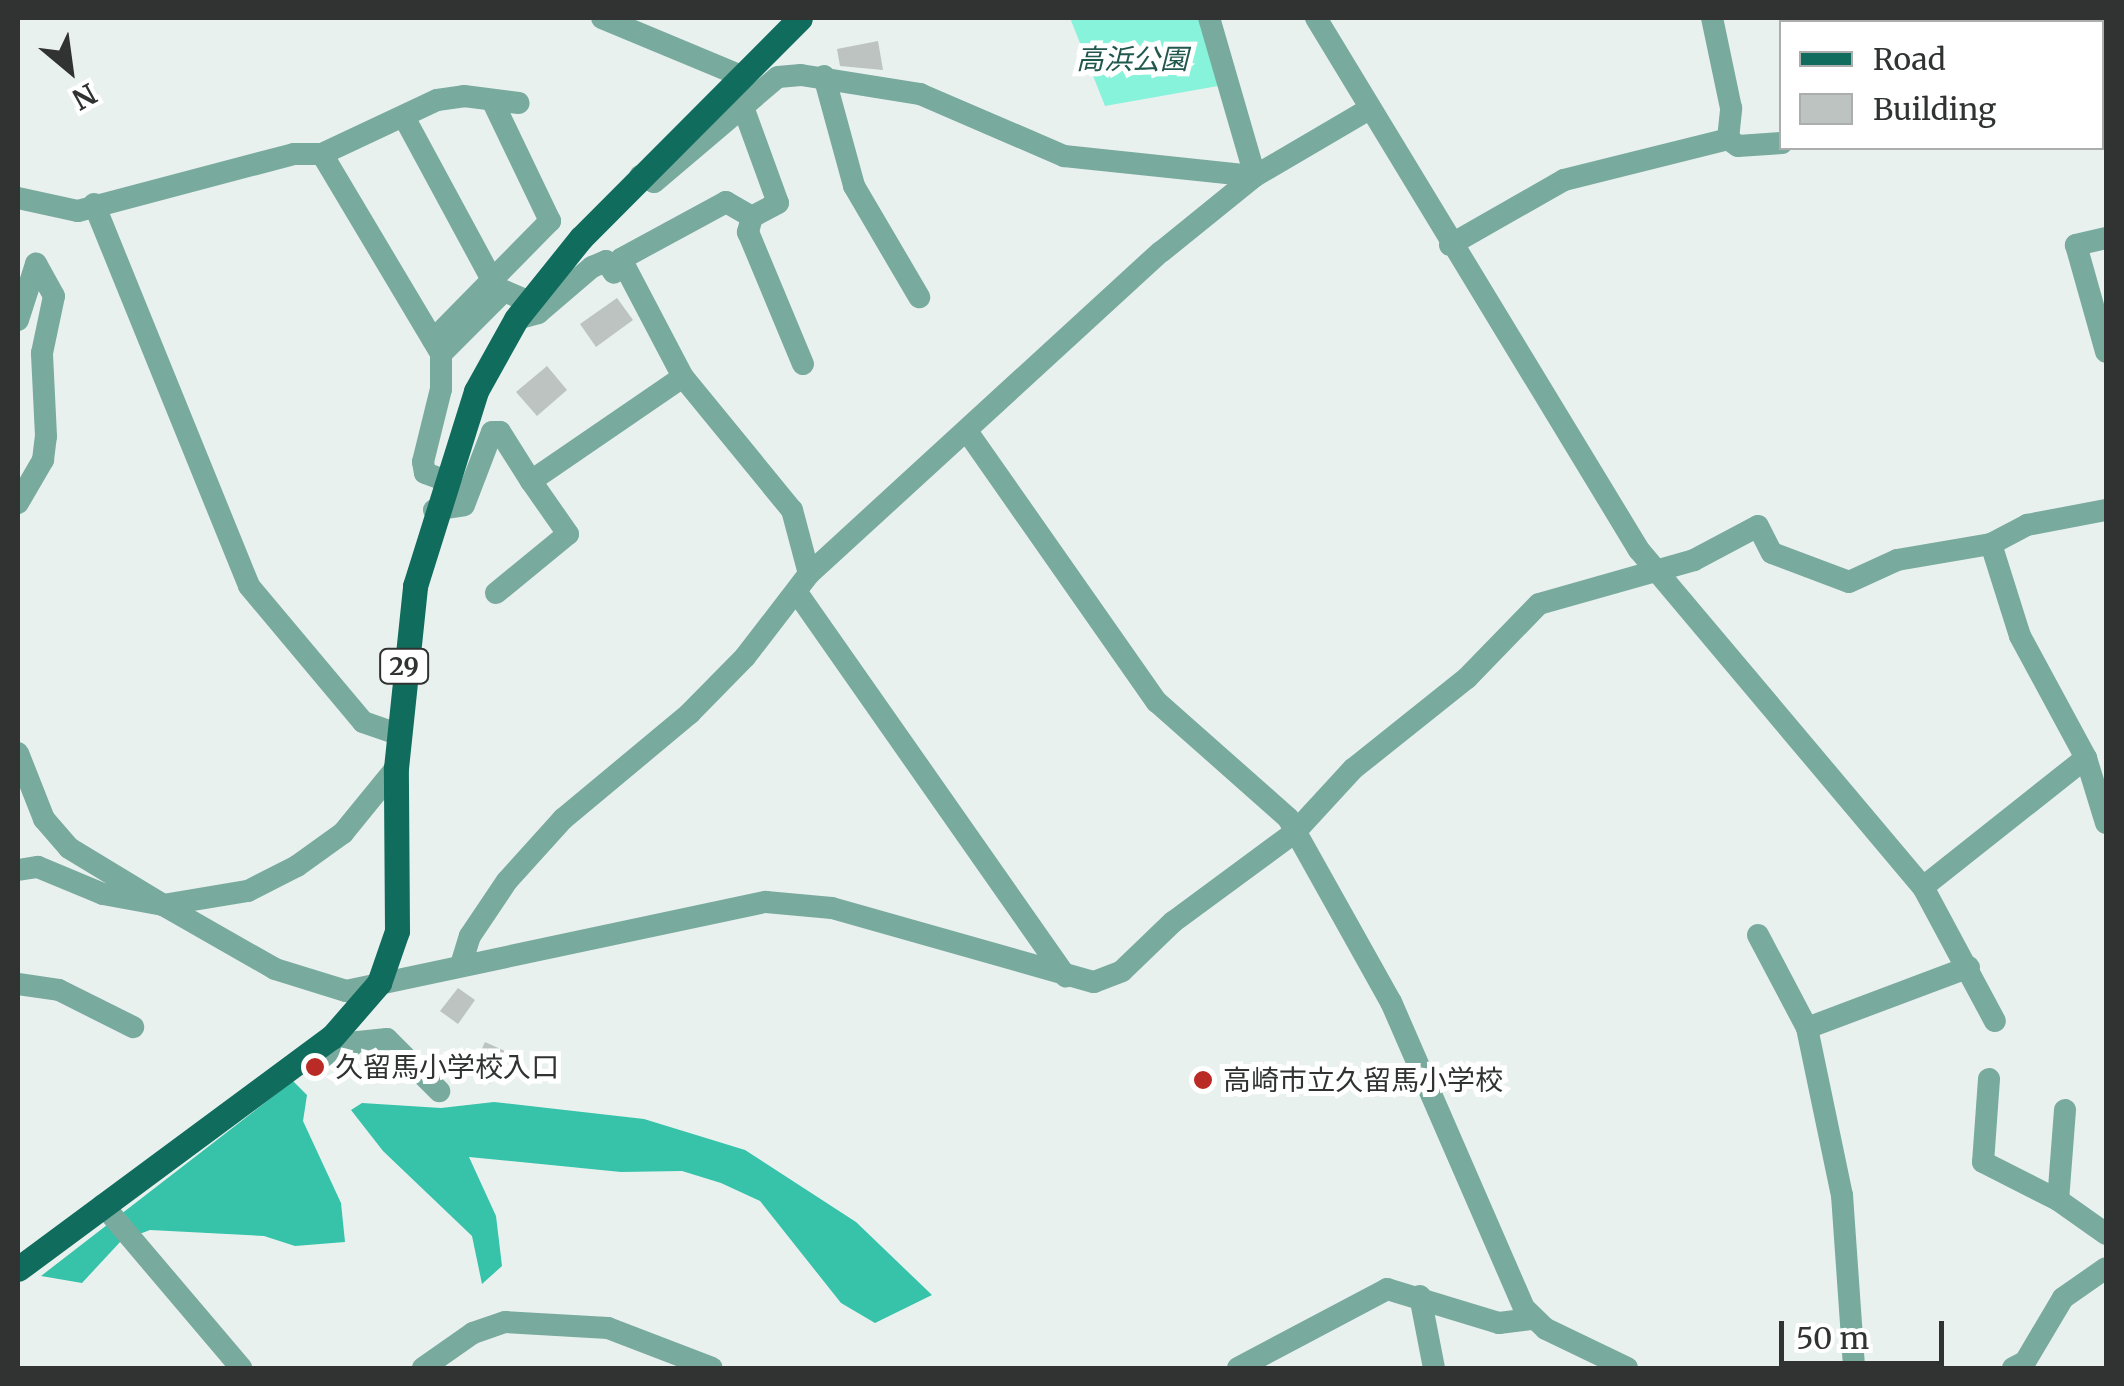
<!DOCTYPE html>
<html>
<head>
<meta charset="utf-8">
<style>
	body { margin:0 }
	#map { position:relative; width:2124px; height:1386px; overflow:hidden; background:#e9f1ef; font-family:Merriweather,"Noto Sans JP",serif }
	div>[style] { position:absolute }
	.green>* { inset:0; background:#88f3db }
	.forest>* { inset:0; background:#36c3aa }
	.building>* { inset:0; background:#bcc3c1 }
	.street>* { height:22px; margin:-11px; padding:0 11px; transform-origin:11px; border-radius:11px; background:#79aa9e }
	.primary>* { height:25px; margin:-12.5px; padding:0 12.5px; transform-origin:12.5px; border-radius:12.5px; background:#106c5c }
	.dots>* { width:28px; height:28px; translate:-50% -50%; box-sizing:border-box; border:5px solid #fff; border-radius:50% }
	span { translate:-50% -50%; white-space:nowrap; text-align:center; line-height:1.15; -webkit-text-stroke:10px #fff; paint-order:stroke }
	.shield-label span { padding:2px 8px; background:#fff; border:2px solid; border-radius:8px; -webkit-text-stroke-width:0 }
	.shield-label { font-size:25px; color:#303332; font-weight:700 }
	.park-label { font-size:28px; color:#21584d; font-style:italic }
	.poi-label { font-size:28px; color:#303332 }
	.left { translate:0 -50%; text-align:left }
	.frame { position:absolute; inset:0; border:20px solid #303332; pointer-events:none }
	.legend { position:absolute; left:1779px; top:20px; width:325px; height:130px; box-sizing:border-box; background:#fff; border:2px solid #acadad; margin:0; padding:12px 18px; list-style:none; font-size:30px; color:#303332 }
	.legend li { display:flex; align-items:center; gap:20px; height:50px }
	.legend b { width:50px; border:2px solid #acadad }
	.north { position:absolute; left:20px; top:20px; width:100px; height:100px; -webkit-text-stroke:8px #fff; paint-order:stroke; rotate:151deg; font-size:28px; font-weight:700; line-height:40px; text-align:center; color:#303332 }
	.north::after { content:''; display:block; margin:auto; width:35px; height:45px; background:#303332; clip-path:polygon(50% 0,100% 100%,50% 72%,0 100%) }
	.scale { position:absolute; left:1779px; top:1321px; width:165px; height:45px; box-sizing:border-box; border:5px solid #303332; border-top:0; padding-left:12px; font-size:30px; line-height:35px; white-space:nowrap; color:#303332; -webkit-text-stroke:8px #fff; paint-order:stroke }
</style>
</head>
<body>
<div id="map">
	<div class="green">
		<div style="clip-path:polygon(1070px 18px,1204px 18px,1218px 86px,1105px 106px)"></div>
	</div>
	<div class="forest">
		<div style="clip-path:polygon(293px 1081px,307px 1095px,303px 1121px,341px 1203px,345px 1242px,295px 1246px,264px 1236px,150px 1230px,121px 1241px,82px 1283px,41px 1276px)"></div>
		<div style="clip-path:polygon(494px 1102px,644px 1119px,745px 1150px,856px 1222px,932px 1295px,875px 1323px,841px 1303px,760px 1201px,721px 1183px,682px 1171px,621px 1172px,469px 1157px,496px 1216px,502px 1266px,482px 1284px,472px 1236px,383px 1151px,351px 1110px,362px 1103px,441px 1108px)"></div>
	</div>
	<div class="building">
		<div style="clip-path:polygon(878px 41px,883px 70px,840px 66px,837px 49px)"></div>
		<div style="clip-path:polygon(617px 298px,633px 320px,596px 347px,580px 324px)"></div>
		<div style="clip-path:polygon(547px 366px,567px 390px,537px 416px,516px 392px)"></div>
		<div style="clip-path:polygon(458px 988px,475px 1000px,458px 1024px,440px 1011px)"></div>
		<div style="clip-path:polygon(485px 1042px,505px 1051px,490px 1084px,470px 1075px)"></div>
	</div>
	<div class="street">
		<div style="left:602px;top:18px;width:148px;rotate:22.6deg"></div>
		<div style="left:1316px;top:18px;width:622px;rotate:58.74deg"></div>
		<div style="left:1639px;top:550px;width:441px;rotate:49.9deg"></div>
		<div style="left:1923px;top:887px;width:152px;rotate:61.8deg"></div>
		<div style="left:824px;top:76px;width:114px;rotate:74.7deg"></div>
		<div style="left:854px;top:186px;width:129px;rotate:59.6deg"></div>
		<div style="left:743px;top:107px;width:102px;rotate:70deg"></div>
		<div style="left:778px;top:203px;width:30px;rotate:152deg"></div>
		<div style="left:752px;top:217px;width:30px;rotate:-150deg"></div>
		<div style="left:726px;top:202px;width:119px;rotate:151.5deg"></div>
		<div style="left:621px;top:259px;width:133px;rotate:62.3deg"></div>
		<div style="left:683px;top:377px;width:172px;rotate:50.7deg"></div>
		<div style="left:792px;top:510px;width:66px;rotate:75.1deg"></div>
		<div style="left:2102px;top:109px;width:4px;rotate:-27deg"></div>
		<div style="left:404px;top:117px;width:185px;rotate:61.6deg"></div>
		<div style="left:1728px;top:139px;width:12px;rotate:35deg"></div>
		<div style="left:1738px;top:146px;width:44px;rotate:-3.9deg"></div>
		<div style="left:322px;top:154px;width:127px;rotate:-25.2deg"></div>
		<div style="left:437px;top:100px;width:27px;rotate:-8deg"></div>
		<div style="left:464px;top:96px;width:55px;rotate:7.3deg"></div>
		<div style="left:640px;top:176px;width:15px;rotate:23deg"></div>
		<div style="left:654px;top:182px;width:162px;rotate:-40.3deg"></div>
		<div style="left:778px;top:77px;width:23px;rotate:-5deg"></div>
		<div style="left:801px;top:75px;width:121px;rotate:9.1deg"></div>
		<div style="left:920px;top:94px;width:157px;rotate:23.3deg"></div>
		<div style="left:1064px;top:156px;width:192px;rotate:6deg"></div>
		<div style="left:1255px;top:176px;width:165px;rotate:-106.2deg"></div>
		<div style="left:18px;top:198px;width:61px;rotate:12.2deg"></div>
		<div style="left:78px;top:211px;width:223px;rotate:-14.8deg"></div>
		<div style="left:294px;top:154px;width:28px"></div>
		<div style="left:322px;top:154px;width:233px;rotate:59.2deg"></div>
		<div style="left:441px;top:354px;width:35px;rotate:90deg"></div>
		<div style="left:441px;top:389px;width:75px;rotate:103.9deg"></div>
		<div style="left:423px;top:462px;width:11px;rotate:80deg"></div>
		<div style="left:425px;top:473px;width:20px;rotate:20deg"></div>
		<div style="left:94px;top:204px;width:412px;rotate:67.9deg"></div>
		<div style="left:249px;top:586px;width:177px;rotate:50deg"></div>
		<div style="left:363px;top:722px;width:37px;rotate:19deg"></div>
		<div style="left:752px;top:217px;width:16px;rotate:105deg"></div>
		<div style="left:748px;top:232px;width:143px;rotate:67.4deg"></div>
		<div style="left:2106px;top:238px;width:31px;rotate:167deg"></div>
		<div style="left:2076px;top:245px;width:111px;rotate:74.3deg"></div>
		<div style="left:1450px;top:245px;width:131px;rotate:-29.7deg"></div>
		<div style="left:1564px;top:180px;width:169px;rotate:-14deg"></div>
		<div style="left:1728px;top:139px;width:31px;rotate:-84deg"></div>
		<div style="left:1731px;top:108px;width:92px;rotate:-101.9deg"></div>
		<div style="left:516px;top:319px;width:23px;rotate:-15deg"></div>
		<div style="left:538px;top:313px;width:71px;rotate:-40.4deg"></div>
		<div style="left:592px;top:267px;width:15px;rotate:-23deg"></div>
		<div style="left:606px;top:261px;width:14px;rotate:56deg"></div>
		<div style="left:18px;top:320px;width:59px;rotate:-72.2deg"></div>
		<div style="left:433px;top:340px;width:167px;rotate:-45.5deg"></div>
		<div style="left:550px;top:221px;width:134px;rotate:-115.6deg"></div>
		<div style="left:441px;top:354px;width:89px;rotate:-45deg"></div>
		<div style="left:504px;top:291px;width:26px;rotate:23deg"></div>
		<div style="left:969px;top:434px;width:327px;rotate:55deg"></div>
		<div style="left:1157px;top:702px;width:175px;rotate:41.5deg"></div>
		<div style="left:1288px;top:818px;width:211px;rotate:60.8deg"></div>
		<div style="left:1391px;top:1002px;width:334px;rotate:66.5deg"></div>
		<div style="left:1524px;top:1308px;width:30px;rotate:44deg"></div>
		<div style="left:1546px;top:1329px;width:90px;rotate:25.7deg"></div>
		<div style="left:18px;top:503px;width:50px;rotate:-59.8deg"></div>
		<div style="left:43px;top:460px;width:24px;rotate:-83deg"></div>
		<div style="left:46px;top:436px;width:83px;rotate:-92.8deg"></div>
		<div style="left:42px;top:353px;width:58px;rotate:-78.1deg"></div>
		<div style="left:54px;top:296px;width:37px;rotate:-119deg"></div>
		<div style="left:434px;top:510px;width:30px;rotate:-9deg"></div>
		<div style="left:464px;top:505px;width:78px;rotate:-69deg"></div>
		<div style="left:492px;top:432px;width:8px"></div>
		<div style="left:500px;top:432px;width:58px;rotate:57.7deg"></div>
		<div style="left:531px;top:481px;width:184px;rotate:-34.4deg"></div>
		<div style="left:1991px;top:544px;width:96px;rotate:72.5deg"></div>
		<div style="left:2020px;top:636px;width:139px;rotate:61.6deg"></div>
		<div style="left:2086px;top:758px;width:68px;rotate:72.9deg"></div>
		<div style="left:496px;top:593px;width:93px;rotate:-39.3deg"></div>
		<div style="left:568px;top:534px;width:65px;rotate:-124.9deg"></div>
		<div style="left:798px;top:594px;width:467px;rotate:55deg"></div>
		<div style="left:18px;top:753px;width:71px;rotate:68.5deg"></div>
		<div style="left:44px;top:819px;width:38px;rotate:49deg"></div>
		<div style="left:69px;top:848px;width:110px;rotate:31.2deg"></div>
		<div style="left:163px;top:905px;width:86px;rotate:-9.4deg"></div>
		<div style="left:248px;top:891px;width:55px;rotate:-27deg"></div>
		<div style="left:297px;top:866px;width:57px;rotate:-35.7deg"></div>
		<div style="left:343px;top:833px;width:84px;rotate:-50.8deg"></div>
		<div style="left:18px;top:870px;width:20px;rotate:-9deg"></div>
		<div style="left:38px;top:867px;width:70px;rotate:22.6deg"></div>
		<div style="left:103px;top:894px;width:61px;rotate:10.4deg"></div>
		<div style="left:163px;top:905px;width:129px;rotate:29.7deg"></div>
		<div style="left:275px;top:969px;width:74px;rotate:17.2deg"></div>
		<div style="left:346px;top:991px;width:429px;rotate:-12deg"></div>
		<div style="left:766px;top:902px;width:66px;rotate:5.2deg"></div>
		<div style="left:832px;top:908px;width:272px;rotate:15.8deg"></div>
		<div style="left:1094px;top:982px;width:30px;rotate:-21deg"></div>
		<div style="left:1122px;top:971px;width:71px;rotate:-43.9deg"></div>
		<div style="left:1173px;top:922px;width:152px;rotate:-36.4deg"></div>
		<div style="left:1295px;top:832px;width:86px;rotate:-47.4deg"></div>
		<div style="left:1353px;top:769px;width:146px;rotate:-38.6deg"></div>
		<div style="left:1467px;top:678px;width:103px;rotate:-45.8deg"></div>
		<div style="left:1539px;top:604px;width:161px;rotate:-15.8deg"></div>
		<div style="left:1694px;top:560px;width:72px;rotate:-28deg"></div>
		<div style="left:1758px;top:526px;width:30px;rotate:63deg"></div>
		<div style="left:1772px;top:553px;width:82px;rotate:20.6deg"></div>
		<div style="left:1849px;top:582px;width:53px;rotate:-24.6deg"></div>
		<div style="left:1897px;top:560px;width:95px;rotate:-9.7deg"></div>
		<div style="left:1991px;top:544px;width:41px;rotate:-27.8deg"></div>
		<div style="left:2027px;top:525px;width:80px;rotate:-10.8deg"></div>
		<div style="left:1923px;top:887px;width:208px;rotate:-38.4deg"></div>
		<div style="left:1758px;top:935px;width:105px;rotate:62.2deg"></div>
		<div style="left:1807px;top:1028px;width:171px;rotate:78.2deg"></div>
		<div style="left:1842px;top:1195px;width:173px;rotate:86deg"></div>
		<div style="left:461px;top:965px;width:30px;rotate:-73deg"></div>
		<div style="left:470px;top:936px;width:66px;rotate:-56.1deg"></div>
		<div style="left:507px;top:881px;width:84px;rotate:-47.9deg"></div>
		<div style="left:563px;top:819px;width:165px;rotate:-39.8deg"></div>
		<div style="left:690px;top:713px;width:78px;rotate:-45.5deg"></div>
		<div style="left:745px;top:657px;width:105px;rotate:-52.4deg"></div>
		<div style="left:809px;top:574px;width:477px;rotate:-42.5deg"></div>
		<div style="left:1161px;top:252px;width:121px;rotate:-39deg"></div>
		<div style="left:1255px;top:176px;width:132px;rotate:-30.4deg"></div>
		<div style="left:18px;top:984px;width:41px;rotate:8.3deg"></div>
		<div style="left:59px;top:990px;width:83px;rotate:26.6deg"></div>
		<div style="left:1807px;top:1028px;width:173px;rotate:-20.6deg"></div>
		<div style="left:313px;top:1052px;width:13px;rotate:29deg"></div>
		<div style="left:324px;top:1058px;width:38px;rotate:-25deg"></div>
		<div style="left:358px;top:1042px;width:29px;rotate:-6deg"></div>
		<div style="left:387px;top:1039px;width:74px;rotate:45deg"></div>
		<div style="left:1989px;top:1079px;width:83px;rotate:94.1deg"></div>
		<div style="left:1983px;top:1162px;width:84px;rotate:26.9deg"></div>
		<div style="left:2065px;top:1110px;width:90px;rotate:94.4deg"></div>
		<div style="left:2058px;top:1200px;width:59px;rotate:35.3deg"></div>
		<div style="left:103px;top:1205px;width:214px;rotate:49.7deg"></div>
		<div style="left:1420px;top:1296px;width:73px;rotate:79deg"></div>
		<div style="left:423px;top:1368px;width:61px;rotate:-35deg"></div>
		<div style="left:473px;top:1333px;width:34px;rotate:-19deg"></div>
		<div style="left:505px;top:1322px;width:103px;rotate:3.3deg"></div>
		<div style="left:608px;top:1328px;width:111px;rotate:21deg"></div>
		<div style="left:1238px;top:1368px;width:169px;rotate:-27.9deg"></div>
		<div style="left:1387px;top:1289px;width:117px;rotate:16.9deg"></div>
		<div style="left:1499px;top:1323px;width:34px;rotate:-7deg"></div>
		<div style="left:2013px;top:1368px;width:13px;rotate:-27deg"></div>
		<div style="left:2025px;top:1362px;width:74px;rotate:-59.3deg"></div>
		<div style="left:2063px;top:1298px;width:52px;rotate:-34.9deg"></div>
	</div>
	<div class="primary">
		<div style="left:18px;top:1269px;width:390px;rotate:-36.5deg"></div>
		<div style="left:332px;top:1037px;width:72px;rotate:-49deg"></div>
		<div style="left:379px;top:983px;width:55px;rotate:-70.9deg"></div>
		<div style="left:397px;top:931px;width:163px;rotate:-90.4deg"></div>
		<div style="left:396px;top:768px;width:183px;rotate:-84deg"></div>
		<div style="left:415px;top:586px;width:204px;rotate:-72.6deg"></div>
		<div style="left:476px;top:391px;width:82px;rotate:-60.9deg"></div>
		<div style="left:516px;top:319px;width:104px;rotate:-51.3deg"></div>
		<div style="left:581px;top:238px;width:310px;rotate:-45.1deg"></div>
	</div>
	<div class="dots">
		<div style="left:315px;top:1067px;background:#ba2b26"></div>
		<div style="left:1203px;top:1080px;background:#ba2b26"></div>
	</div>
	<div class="shield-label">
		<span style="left:404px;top:666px">29</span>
	</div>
	<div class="park-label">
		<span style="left:1132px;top:59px">高浜公園</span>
	</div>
	<div class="poi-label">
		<span class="left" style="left:335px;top:1067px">久留馬小学校入口</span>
		<span class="left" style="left:1223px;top:1080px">高崎市立久留馬小学校</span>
	</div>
	<div class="frame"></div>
	<ul class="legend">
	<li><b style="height:12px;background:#106c5c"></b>Road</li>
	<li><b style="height:28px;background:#bcc3c1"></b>Building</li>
	</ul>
	<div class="north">N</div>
	<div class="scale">50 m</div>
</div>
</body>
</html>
